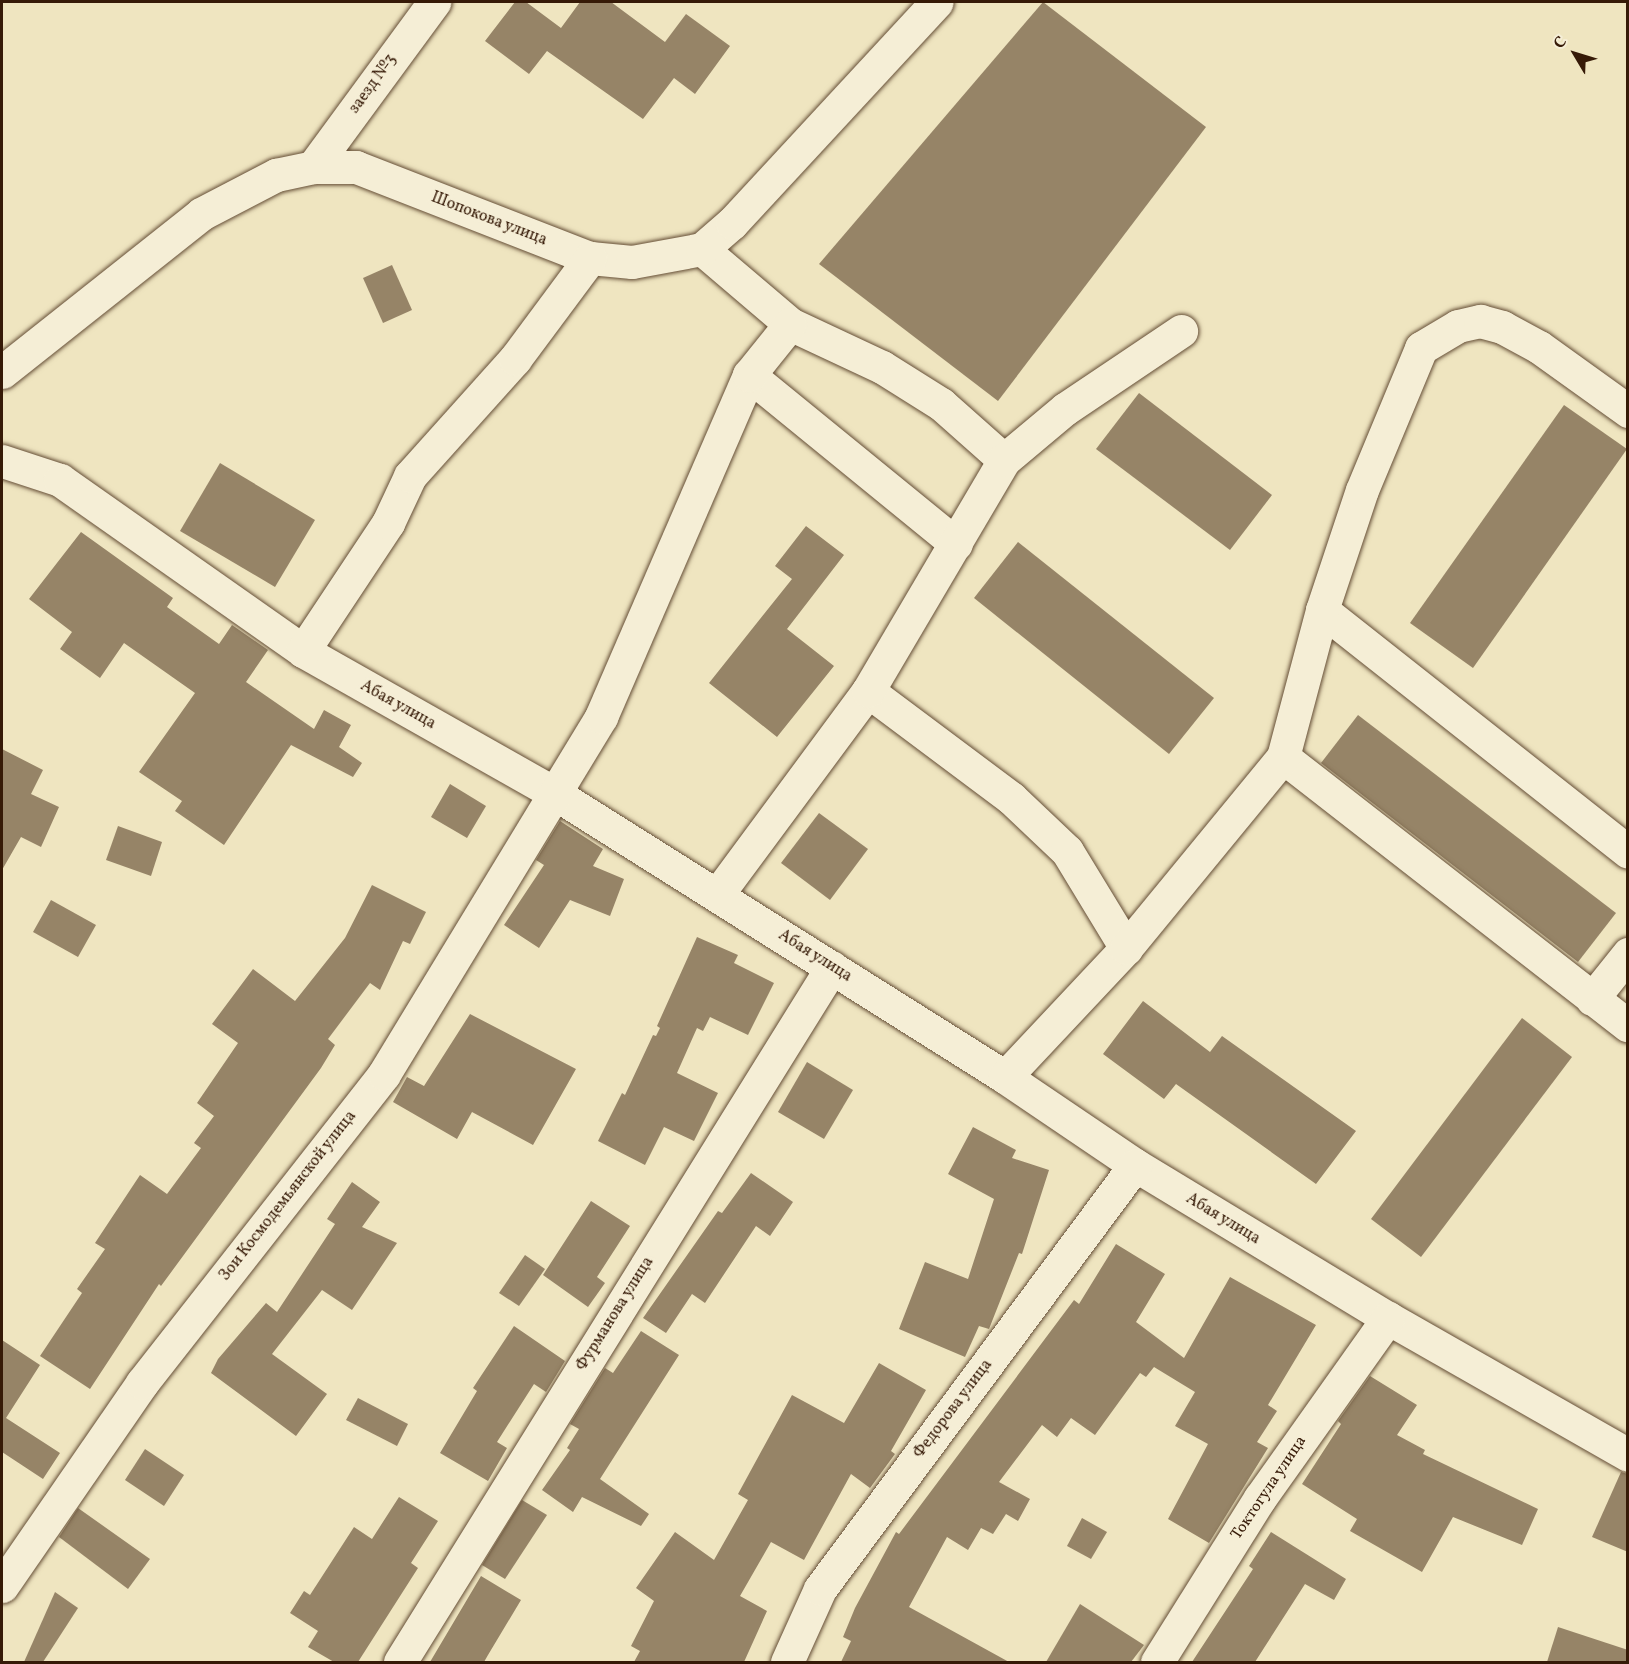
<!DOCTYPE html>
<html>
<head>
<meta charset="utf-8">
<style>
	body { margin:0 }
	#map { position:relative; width:1629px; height:1664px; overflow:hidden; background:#efe5c0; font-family:Vollkorn,serif }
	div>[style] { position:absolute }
	.building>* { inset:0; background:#968467 }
	.roads { filter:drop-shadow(0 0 2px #644d35) drop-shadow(0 0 2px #644d35) }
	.minor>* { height:33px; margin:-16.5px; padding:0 16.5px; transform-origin:16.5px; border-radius:16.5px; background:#f5eed6 }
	span { translate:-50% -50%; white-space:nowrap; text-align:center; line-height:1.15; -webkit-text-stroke:6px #f5eed6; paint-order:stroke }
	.street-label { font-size:16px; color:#361a07 }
	.frame { position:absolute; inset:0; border:3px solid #361a07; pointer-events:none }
	.north { position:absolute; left:1545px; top:24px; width:60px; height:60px; -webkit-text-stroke:4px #f5eed6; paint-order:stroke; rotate:308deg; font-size:16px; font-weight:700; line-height:24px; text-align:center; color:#361a07 }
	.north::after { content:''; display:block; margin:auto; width:21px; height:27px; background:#361a07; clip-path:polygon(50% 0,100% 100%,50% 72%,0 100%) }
</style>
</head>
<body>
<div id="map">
	<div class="building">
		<div style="clip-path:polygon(515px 2px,526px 2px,561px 28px,580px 2px,611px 2px,665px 42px,686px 14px,730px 46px,695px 94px,674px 78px,643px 119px,547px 51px,529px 74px,485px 41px)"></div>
		<div style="clip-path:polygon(1043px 2px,1206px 127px,998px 401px,819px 264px)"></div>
		<div style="clip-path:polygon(392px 265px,412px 310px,383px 323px,363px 278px)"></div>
		<div style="clip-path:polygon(1139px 393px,1272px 495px,1230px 550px,1096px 449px)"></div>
		<div style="clip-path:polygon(1564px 405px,1627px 449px,1473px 668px,1410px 623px)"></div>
		<div style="clip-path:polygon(220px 463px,315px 520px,275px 587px,180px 531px)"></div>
		<div style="clip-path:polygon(806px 526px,844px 555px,787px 629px,834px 666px,777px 737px,709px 683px,792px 579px,775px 566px)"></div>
		<div style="clip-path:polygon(81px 532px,173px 598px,167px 607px,219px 644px,232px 625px,268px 650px,246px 682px,314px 729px,324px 710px,351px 725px,339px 747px,362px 763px,353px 777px,291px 745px,224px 845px,175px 811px,182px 801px,139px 772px,195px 693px,124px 643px,100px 678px,60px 649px,72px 632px,29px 599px)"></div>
		<div style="clip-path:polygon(1018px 542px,1214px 698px,1169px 754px,974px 598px)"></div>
		<div style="clip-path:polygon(1358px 715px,1616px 913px,1578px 962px,1321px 763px)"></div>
		<div style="clip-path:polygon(2px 749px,43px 770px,31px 794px,59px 807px,41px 847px,21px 837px,2px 870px)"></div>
		<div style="clip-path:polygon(450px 784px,486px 806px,467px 838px,431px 817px)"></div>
		<div style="clip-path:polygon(819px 813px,868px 849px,830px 900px,781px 863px)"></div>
		<div style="clip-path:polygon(560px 821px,603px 849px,593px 866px,624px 879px,610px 916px,570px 900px,539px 948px,504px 925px,544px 865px,536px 860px)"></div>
		<div style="clip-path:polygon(118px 826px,162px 842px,151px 876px,106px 860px)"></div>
		<div style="clip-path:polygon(372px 885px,426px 912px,410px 944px,403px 941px,380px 990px,370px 983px,328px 1039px,335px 1045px,321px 1068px,161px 1286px,159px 1284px,90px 1389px,40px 1356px,82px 1293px,77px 1289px,105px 1249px,95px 1243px,140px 1175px,167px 1194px,201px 1148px,194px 1143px,214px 1116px,197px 1103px,238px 1043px,212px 1024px,253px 969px,295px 1001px,345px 938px)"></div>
		<div style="clip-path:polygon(51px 900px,96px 925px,78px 957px,33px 932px)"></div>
		<div style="clip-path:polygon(697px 937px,738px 955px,734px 963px,774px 983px,748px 1035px,710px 1017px,703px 1031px,697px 1028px,677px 1073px,718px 1093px,694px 1141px,664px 1127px,645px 1165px,598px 1141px,622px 1093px,625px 1095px,653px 1035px,656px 1036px,660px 1028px,657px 1026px)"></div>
		<div style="clip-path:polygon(1143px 1001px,1210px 1052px,1222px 1036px,1356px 1131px,1316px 1184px,1176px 1084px,1164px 1099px,1103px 1054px)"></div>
		<div style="clip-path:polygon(470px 1014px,576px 1069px,533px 1145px,472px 1112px,457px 1139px,393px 1102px,407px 1077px,424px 1086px)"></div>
		<div style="clip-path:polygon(1522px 1018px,1572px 1057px,1421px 1257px,1371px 1219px)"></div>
		<div style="clip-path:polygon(807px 1062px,853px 1090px,824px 1139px,778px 1112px)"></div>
		<div style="clip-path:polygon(973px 1127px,1016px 1150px,1012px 1158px,1049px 1170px,1022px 1254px,1019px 1253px,989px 1329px,979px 1326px,965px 1357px,899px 1329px,925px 1262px,968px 1279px,994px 1199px,948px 1174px)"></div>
		<div style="clip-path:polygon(751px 1173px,793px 1202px,770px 1236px,756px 1226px,705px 1303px,692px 1294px,666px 1333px,643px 1318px,718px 1211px,722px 1213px)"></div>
		<div style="clip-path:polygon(352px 1182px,380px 1202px,362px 1227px,397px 1243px,352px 1310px,322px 1290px,272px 1354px,327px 1394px,296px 1436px,211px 1373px,218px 1359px,266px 1303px,277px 1312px,335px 1224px,327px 1219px)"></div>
		<div style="clip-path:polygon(591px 1201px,630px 1226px,597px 1277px,605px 1283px,588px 1307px,543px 1275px)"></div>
		<div style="clip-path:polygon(1116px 1244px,1165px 1274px,1136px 1322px,1184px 1358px,1230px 1277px,1316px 1325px,1268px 1405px,1277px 1411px,1257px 1442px,1268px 1448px,1209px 1543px,1168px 1519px,1208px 1444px,1175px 1426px,1195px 1392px,1154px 1367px,1146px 1377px,1140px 1373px,1095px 1435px,1071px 1418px,1057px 1437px,1042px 1425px,999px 1482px,1030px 1499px,1018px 1521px,1006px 1514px,993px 1534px,981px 1528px,968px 1550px,947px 1537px,909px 1607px,1009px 1662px,841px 1662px,851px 1641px,843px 1637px,855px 1608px,896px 1532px,899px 1534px,1074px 1300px,1079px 1304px)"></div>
		<div style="clip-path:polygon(525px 1255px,545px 1269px,519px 1306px,499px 1293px)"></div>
		<div style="clip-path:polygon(514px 1326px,565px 1361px,546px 1392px,534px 1384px,497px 1442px,507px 1448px,488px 1481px,440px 1453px,477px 1391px,473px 1388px)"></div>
		<div style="clip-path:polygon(641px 1331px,679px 1355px,600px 1479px,649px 1514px,641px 1526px,582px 1497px,573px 1512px,542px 1490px,570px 1450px,567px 1448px,579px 1429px,570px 1424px,605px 1368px,613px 1373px)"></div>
		<div style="clip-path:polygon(2px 1340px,40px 1365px,6px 1418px,60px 1453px,43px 1479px,2px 1452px)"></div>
		<div style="clip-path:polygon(879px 1363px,926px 1390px,891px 1451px,895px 1454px,870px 1488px,851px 1474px,804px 1560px,771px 1542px,740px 1596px,767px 1611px,744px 1662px,634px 1662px,640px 1651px,631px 1646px,654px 1601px,636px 1588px,675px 1532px,714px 1560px,748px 1500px,738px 1494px,792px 1395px,844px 1423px)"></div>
		<div style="clip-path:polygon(1370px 1376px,1417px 1405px,1397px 1435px,1425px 1450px,1423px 1454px,1538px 1509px,1522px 1545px,1453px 1517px,1422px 1572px,1350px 1531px,1357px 1519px,1302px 1484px,1341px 1424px,1338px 1421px)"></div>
		<div style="clip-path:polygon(358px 1398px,408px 1424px,397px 1446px,346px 1420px)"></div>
		<div style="clip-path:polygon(145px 1449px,184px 1475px,164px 1506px,125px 1480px)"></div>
		<div style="clip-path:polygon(1621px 1472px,1628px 1474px,1628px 1552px,1592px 1537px)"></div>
		<div style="clip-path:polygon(399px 1497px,438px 1521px,411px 1563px,418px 1568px,358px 1662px,334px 1662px,308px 1647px,318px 1631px,290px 1613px,304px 1591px,310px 1595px,354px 1527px,372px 1539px)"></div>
		<div style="clip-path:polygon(522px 1500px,547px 1515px,505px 1579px,482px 1565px)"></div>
		<div style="clip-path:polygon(78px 1508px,150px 1559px,128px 1589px,59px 1537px)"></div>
		<div style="clip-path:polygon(1082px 1518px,1107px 1532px,1091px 1559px,1067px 1546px)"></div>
		<div style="clip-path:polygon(1271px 1532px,1346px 1579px,1334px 1600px,1305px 1584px,1255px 1662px,1192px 1662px,1253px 1569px,1249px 1566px)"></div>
		<div style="clip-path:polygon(481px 1576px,521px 1600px,488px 1655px,484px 1662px,430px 1662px)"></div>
		<div style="clip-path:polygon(55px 1592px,78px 1608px,43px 1662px,24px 1662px)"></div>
		<div style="clip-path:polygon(1080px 1604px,1144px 1645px,1131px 1662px,1046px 1662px)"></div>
		<div style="clip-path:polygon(1558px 1627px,1628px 1650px,1628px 1662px,1547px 1662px)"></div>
	</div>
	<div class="roads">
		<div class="minor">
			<div style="left:313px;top:167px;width:205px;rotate:-53.7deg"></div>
			<div style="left:702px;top:249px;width:116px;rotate:40.4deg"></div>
			<div style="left:790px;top:324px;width:102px;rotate:25.1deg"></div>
			<div style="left:882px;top:367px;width:70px;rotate:32.1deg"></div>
			<div style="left:941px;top:404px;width:84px;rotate:41.6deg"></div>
			<div style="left:2px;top:372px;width:254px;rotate:-38.4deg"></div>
			<div style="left:201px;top:214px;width:85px;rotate:-27.5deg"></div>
			<div style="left:276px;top:175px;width:38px;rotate:-12deg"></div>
			<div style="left:313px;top:167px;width:43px"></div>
			<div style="left:356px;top:167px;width:251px;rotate:21.3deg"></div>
			<div style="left:590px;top:258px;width:42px;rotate:5.4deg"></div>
			<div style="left:632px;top:262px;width:71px;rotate:-10.5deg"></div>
			<div style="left:702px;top:249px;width:40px;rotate:-41deg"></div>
			<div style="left:732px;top:223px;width:301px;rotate:-47.2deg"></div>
			<div style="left:749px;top:375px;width:267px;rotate:39.2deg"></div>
			<div style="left:2px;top:461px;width:61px;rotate:18.1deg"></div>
			<div style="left:60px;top:480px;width:297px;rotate:35.1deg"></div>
			<div style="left:303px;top:651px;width:288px;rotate:29.5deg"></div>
			<div style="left:554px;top:793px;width:533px;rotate:32.2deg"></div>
			<div style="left:1005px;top:1077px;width:157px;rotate:34.1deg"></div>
			<div style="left:1135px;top:1165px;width:296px;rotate:31.2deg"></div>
			<div style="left:1388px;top:1318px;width:276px;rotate:29.7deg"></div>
			<div style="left:1322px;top:610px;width:390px;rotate:38.3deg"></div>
			<div style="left:303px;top:651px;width:154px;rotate:-56.4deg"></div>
			<div style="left:388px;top:523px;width:52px;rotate:-64.9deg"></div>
			<div style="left:410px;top:476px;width:157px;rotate:-48.1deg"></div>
			<div style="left:515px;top:359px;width:126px;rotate:-53.4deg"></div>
			<div style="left:868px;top:691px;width:179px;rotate:36.8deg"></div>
			<div style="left:1011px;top:798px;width:77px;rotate:43.4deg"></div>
			<div style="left:1067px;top:851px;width:114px;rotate:58.7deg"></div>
			<div style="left:1283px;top:757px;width:437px;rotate:37.9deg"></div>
			<div style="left:717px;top:895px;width:254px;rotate:-53.5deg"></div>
			<div style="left:868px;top:691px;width:268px;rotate:-59.5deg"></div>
			<div style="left:1004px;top:460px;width:80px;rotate:-39.9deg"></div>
			<div style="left:1065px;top:409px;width:140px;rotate:-33.9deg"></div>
			<div style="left:1592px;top:999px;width:58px;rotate:-51.3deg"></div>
			<div style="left:1005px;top:1077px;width:177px;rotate:-46.8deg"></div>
			<div style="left:1126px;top:948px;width:247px;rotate:-50.6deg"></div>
			<div style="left:1283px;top:757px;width:152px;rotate:-75.1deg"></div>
			<div style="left:1322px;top:610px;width:126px;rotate:-71.6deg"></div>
			<div style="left:1362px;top:490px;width:154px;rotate:-67.4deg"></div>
			<div style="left:1421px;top:348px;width:43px;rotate:-30.7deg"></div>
			<div style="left:1458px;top:326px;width:23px;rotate:-13deg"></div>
			<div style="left:1480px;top:321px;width:23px;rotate:15deg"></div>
			<div style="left:1502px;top:327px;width:42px;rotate:28.4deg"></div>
			<div style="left:1539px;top:347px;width:110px;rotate:35.7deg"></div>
			<div style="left:2px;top:1586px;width:247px;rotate:-55.4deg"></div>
			<div style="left:142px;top:1383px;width:392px;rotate:-51.9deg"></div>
			<div style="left:384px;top:1074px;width:418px;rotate:-58.7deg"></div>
			<div style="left:601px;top:717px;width:373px;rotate:-66.6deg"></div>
			<div style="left:749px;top:375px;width:65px;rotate:-51.2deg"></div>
			<div style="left:400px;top:1662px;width:818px;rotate:-58.14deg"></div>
			<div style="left:787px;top:1662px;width:80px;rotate:-65.7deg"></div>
			<div style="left:820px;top:1589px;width:528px;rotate:-53.39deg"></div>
			<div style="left:1157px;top:1662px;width:194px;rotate:-57.9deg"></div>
			<div style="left:1260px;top:1498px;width:221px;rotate:-54.6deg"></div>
		</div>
	</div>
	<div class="street-label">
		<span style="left:373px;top:84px;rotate:-54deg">заезд №3</span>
		<span style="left:489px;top:219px;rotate:21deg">Шопокова улица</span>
		<span style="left:398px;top:705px;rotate:29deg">Абая улица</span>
		<span style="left:815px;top:956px;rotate:32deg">Абая улица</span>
		<span style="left:288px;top:1196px;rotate:-52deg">Зои Космодемьянской улица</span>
		<span style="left:1223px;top:1219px;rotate:31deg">Абая улица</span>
		<span style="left:615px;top:1314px;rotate:-58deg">Фурманова улица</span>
		<span style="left:953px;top:1409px;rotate:-53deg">Федорова улица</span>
		<span style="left:1269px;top:1488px;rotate:-56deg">Токтогула улица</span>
	</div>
	<div class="frame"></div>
	<div class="north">С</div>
</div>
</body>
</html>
